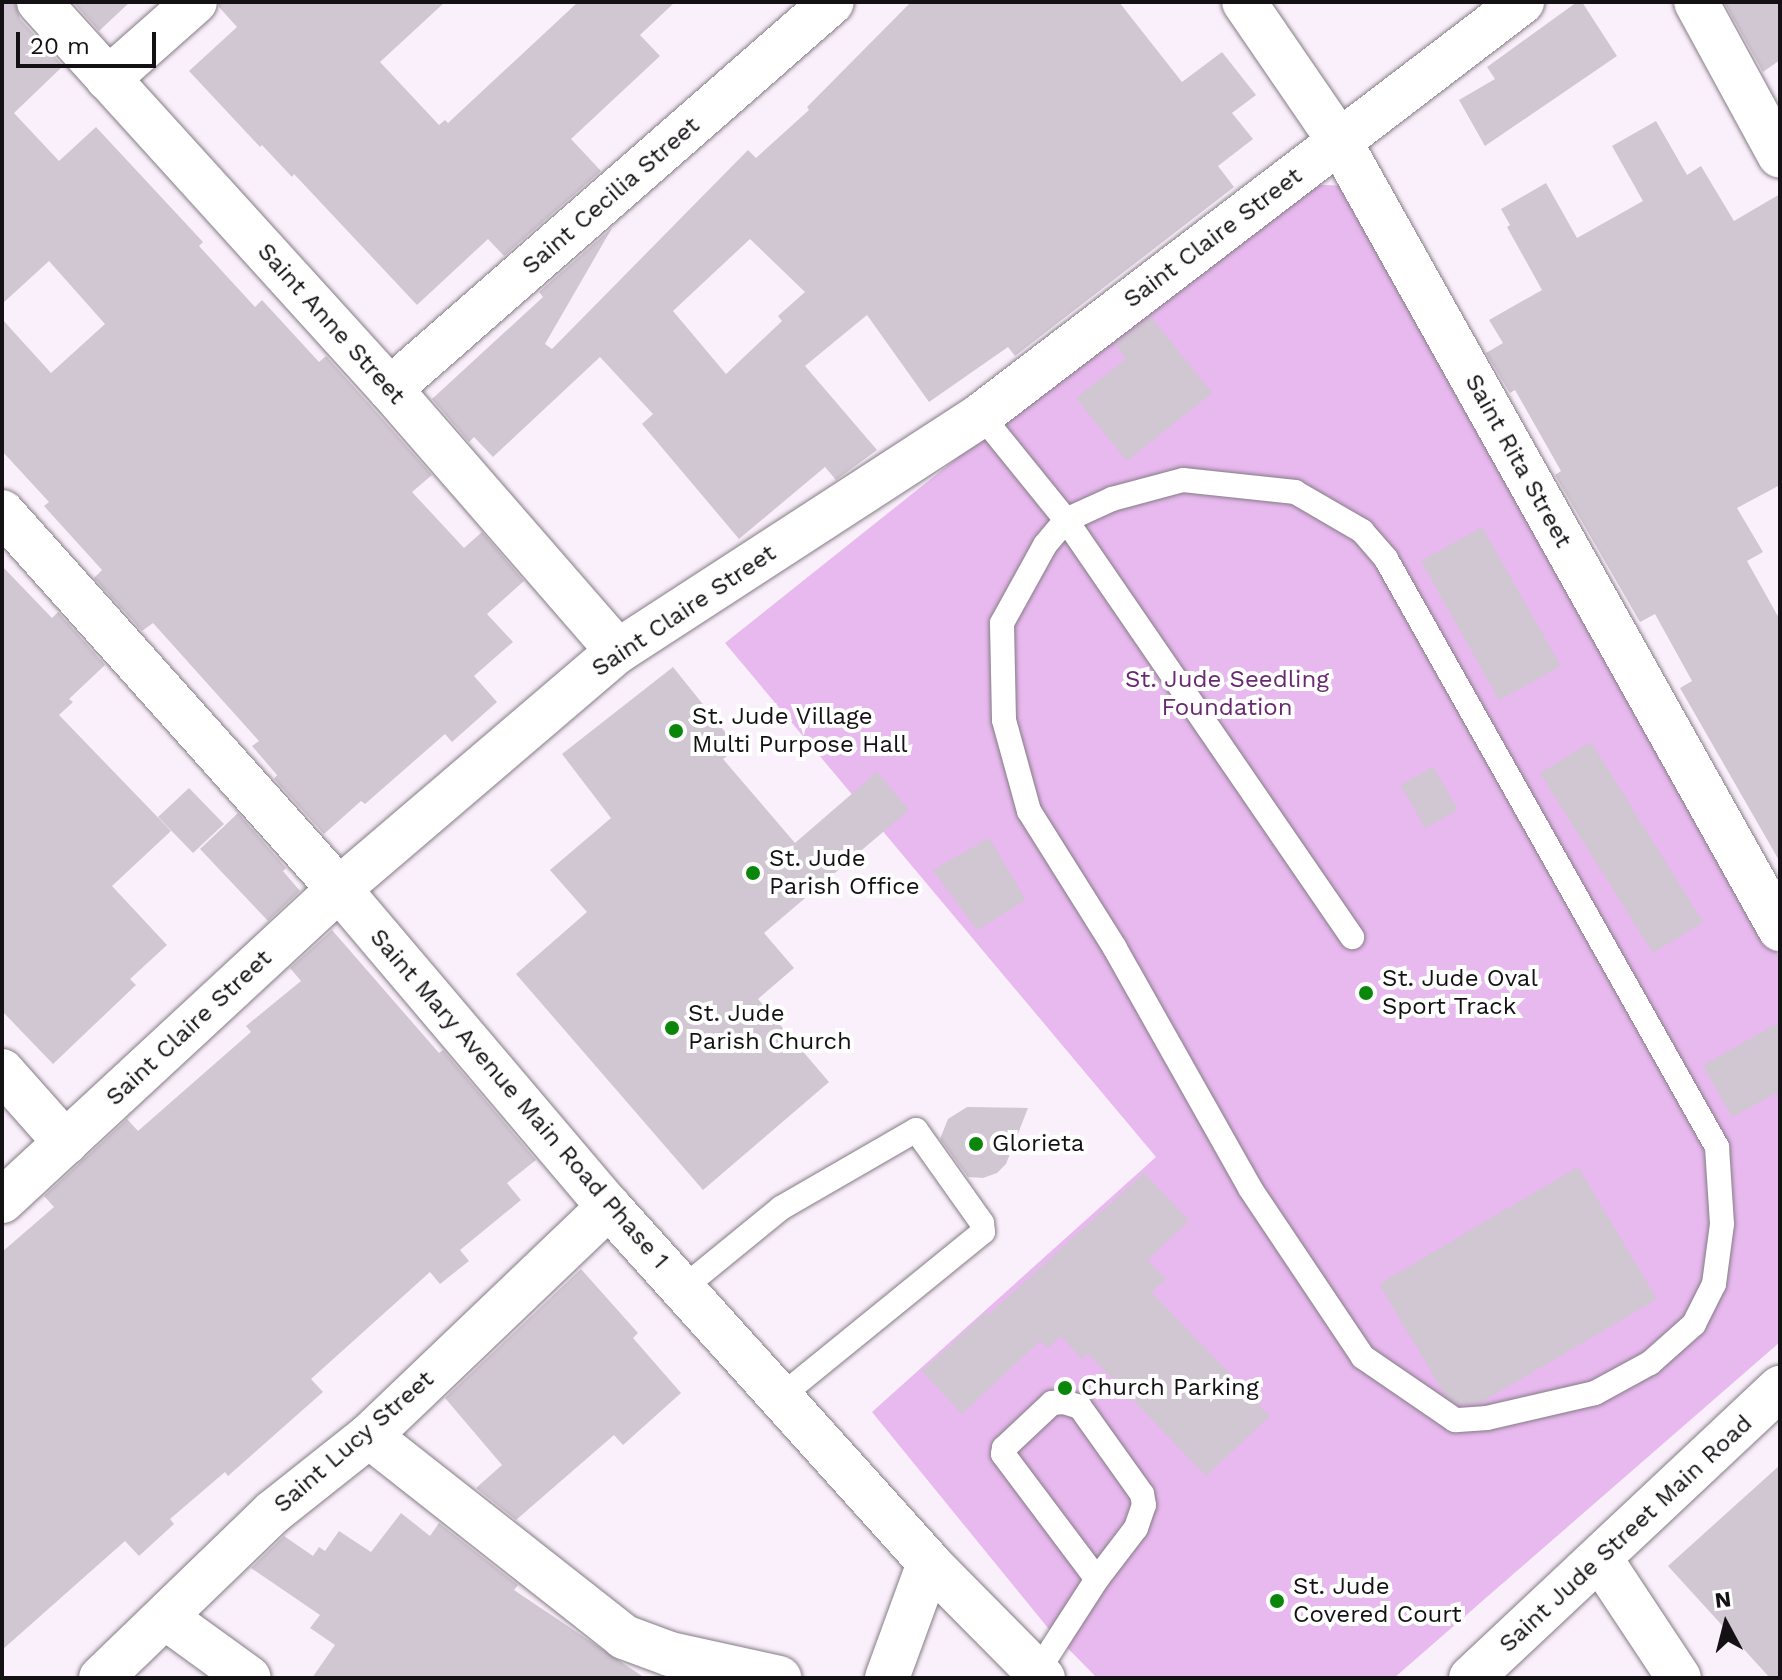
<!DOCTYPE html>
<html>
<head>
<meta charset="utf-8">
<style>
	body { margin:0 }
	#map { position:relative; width:1782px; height:1680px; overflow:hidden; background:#faf0fb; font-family:"Work Sans",sans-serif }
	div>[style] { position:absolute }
	.green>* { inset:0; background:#e8b9ef }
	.building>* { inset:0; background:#d1c7d2 }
	.roads { filter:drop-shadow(0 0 2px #857c86) drop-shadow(0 0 2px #857c86) }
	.lane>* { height:24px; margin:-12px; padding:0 12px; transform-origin:12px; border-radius:12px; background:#fff }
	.street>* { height:44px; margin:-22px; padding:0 22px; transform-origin:22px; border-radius:22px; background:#fff }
	.dots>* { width:22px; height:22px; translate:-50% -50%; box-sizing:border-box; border:4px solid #fff; border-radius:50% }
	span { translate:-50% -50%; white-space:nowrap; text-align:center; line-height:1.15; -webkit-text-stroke:8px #fff; paint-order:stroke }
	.street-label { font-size:24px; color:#141115 }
	.park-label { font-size:24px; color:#682970 }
	.poi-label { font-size:24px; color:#141115 }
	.left { translate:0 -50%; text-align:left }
	.frame { position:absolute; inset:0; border:4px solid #141115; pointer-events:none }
	.north { position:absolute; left:1686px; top:1584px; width:80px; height:80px; -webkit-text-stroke:6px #fff; paint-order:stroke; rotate:353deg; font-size:22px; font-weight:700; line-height:32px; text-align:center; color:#141115 }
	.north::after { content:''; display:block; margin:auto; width:28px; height:36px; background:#141115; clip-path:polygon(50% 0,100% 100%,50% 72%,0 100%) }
	.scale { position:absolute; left:16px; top:32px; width:140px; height:36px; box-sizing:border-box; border:4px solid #141115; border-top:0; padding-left:10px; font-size:24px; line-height:28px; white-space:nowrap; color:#141115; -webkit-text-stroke:6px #fff; paint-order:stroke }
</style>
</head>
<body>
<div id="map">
	<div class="green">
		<div style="clip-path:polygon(1301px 184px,1349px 186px,1780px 959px,1780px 1342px,1394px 1678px,1097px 1678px,1048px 1628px,872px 1412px,1156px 1157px,725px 643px)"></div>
	</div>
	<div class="building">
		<div style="clip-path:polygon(2px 2px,15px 2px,20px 19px,63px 66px,14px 113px,59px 161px,96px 127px,203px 242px,199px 246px,255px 307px,262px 300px,319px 362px,326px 356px,371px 406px,432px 475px,412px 492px,464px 548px,482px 532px,524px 581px,487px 614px,513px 642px,474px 676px,497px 702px,452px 742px,445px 734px,365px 804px,361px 801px,324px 834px,274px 779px,277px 775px,252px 746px,259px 741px,153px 623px,142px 631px,94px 578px,102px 570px,44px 506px,49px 502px,2px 451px,2px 319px,51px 373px,105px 324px,49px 261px,2px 304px)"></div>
		<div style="clip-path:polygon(73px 2px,130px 2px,99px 31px)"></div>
		<div style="clip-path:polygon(219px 2px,445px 2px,380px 62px,439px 125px,445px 120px,448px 123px,578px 2px,675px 2px,640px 35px,660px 56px,571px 139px,601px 171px,504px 256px,488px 239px,417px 305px,294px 174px,292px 177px,262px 145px,260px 147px,189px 71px,237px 27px,219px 7px)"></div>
		<div style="clip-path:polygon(evenodd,911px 2px,1119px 2px,1182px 82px,1222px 52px,1256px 95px,1232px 113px,1253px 139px,1218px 166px,1234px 187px,1015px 356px,1008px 347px,929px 402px,867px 315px,805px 366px,877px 450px,836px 480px,825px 467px,739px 539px,642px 424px,653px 414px,600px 357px,493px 457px,474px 437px,469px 442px,432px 399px,543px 297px,539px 292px,612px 228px,545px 344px,552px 349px,748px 150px,756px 158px,809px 110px,807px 107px,911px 2px,750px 239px,805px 292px,778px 316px,782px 321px,726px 374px,673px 311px,750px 239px)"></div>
		<div style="clip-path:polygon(1577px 2px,1582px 2px,1617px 56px,1485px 146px,1459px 100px,1495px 79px,1487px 67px)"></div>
		<div style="clip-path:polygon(1724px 2px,1780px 2px,1780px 60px,1763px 72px)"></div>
		<div style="clip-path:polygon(1656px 121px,1687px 175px,1701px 166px,1734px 221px,1780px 194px,1780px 485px,1737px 508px,1763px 552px,1747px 561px,1780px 620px,1780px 862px,1680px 688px,1692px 681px,1655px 614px,1640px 622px,1555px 475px,1561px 471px,1515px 390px,1510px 393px,1486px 353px,1503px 343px,1489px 320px,1542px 290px,1507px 227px,1510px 225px,1501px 209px,1546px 183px,1577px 238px,1643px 201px,1612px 146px)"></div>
		<div style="clip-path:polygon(1151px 317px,1212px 393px,1127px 461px,1076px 398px,1126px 359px,1115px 344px)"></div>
		<div style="clip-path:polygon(1482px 527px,1561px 666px,1499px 700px,1421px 561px)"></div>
		<div style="clip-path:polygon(2px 566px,52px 618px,58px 612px,105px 665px,69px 699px,73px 702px,59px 715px,171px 831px,112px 886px,167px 945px,130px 979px,136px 985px,53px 1064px,2px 1011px)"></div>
		<div style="clip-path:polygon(673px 667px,738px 748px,723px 759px,795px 843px,877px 772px,909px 810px,764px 933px,794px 968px,758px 999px,829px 1082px,703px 1190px,516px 974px,587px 912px,550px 870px,611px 818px,562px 754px)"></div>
		<div style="clip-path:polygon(1591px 742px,1703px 922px,1653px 953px,1540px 773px)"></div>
		<div style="clip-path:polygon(1433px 767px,1458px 810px,1425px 828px,1401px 785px)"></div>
		<div style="clip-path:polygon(189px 788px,224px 824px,193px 853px,158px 817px)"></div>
		<div style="clip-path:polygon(238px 813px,286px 868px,283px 871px,300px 891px,268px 921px,200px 849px)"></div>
		<div style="clip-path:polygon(989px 838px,1026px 900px,977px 930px,933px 870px)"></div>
		<div style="clip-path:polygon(332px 930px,439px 1053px,443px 1050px,536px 1160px,507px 1183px,521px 1200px,460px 1250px,469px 1261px,440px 1284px,430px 1272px,311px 1379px,323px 1392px,228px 1476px,225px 1472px,170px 1519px,174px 1524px,139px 1556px,125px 1541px,2px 1650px,2px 1252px,54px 1207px,44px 1196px,127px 1119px,138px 1131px,251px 1032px,246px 1026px,301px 981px,290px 968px)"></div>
		<div style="clip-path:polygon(1780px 1022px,1780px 1091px,1732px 1117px,1703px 1065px)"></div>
		<div style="clip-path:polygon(967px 1107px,1028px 1108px,1006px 1164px,997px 1173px,983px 1178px,968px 1177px,940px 1139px,948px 1119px)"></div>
		<div style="clip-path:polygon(1578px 1167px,1657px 1299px,1480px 1403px,1459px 1405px,1445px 1395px,1379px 1284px)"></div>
		<div style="clip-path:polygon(1144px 1173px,1189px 1221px,1147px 1260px,1166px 1279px,1151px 1292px,1270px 1416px,1206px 1476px,1088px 1353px,1082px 1359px,1061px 1336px,1048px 1348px,1040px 1341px,962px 1414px,922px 1371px,986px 1312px,988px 1315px)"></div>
		<div style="clip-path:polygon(581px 1269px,638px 1333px,633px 1338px,681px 1393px,623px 1445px,614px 1435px,516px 1520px,476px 1488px,502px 1465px,445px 1398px)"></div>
		<div style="clip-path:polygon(1780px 1465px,1780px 1678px,1770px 1678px,1668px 1566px)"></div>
		<div style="clip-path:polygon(401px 1513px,430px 1536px,439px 1523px,518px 1585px,514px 1590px,645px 1678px,312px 1678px,335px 1645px,310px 1628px,320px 1615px,251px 1568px,284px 1536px,313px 1556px,319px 1547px,325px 1551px,339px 1531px,371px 1552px)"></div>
	</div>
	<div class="roads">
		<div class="lane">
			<div style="left:981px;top:415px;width:135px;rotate:51deg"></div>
			<div style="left:1066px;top:520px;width:506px;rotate:55.56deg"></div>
			<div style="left:1183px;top:480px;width:113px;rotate:6.1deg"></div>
			<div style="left:1295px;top:492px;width:78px;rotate:30.2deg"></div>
			<div style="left:1362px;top:531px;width:37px;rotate:49deg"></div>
			<div style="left:1386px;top:559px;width:675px;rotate:60.62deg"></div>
			<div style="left:1717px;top:1147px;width:77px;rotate:86.3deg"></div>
			<div style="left:1722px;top:1224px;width:61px;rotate:97.6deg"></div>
			<div style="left:1714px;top:1284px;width:45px;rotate:116.6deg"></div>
			<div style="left:1694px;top:1324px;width:59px;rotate:138.4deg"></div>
			<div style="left:1650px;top:1363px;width:63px;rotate:151.4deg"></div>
			<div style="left:1595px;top:1393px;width:111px;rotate:167deg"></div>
			<div style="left:1487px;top:1418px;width:32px;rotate:176deg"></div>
			<div style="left:1455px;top:1420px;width:112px;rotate:-145.6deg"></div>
			<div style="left:1363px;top:1357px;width:203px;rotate:-123.8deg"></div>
			<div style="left:1250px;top:1188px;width:275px;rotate:-119.4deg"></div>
			<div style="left:1115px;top:948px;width:162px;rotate:-122.1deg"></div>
			<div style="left:1029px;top:811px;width:94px;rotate:-105.4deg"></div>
			<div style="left:1004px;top:720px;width:97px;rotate:-91.2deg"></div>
			<div style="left:1002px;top:623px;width:89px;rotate:-61.1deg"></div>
			<div style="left:1045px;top:545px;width:33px;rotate:-50deg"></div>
			<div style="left:1066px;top:520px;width:51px;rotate:-24.5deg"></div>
			<div style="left:1112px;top:499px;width:73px;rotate:-15deg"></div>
			<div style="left:683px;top:1288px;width:127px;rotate:-39.2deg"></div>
			<div style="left:781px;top:1208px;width:156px;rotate:-30deg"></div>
			<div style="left:916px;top:1130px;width:114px;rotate:54.6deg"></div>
			<div style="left:982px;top:1223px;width:9px;rotate:84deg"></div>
			<div style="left:983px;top:1232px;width:260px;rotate:140.9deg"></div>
			<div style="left:1037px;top:1672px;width:111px;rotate:-57.2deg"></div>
			<div style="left:1097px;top:1579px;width:64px;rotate:-52.6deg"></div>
			<div style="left:1136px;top:1528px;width:24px;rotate:-71deg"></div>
			<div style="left:1144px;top:1505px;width:11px;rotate:-100deg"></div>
			<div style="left:1142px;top:1494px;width:107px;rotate:-125.5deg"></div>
			<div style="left:1080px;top:1407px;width:17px;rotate:-163deg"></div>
			<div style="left:1064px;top:1402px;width:12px;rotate:175deg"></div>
			<div style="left:1052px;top:1403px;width:66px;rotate:136.8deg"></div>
			<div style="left:1004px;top:1448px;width:6px;rotate:99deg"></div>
			<div style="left:1003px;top:1454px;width:156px;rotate:53.1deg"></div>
		</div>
		<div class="street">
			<div style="left:39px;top:2px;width:522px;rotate:47.79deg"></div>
			<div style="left:390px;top:389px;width:347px;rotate:49deg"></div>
			<div style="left:1244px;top:2px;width:170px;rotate:55.6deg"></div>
			<div style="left:1340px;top:142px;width:902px;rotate:60.79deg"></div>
			<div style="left:1696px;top:2px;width:175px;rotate:61.4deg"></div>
			<div style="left:108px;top:79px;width:116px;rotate:-41.5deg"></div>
			<div style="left:390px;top:389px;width:587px;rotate:-41.2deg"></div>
			<div style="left:2px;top:512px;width:506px;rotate:48.21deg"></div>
			<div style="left:339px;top:889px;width:417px;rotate:49.7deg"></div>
			<div style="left:609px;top:1207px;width:479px;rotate:48deg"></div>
			<div style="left:929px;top:1563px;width:162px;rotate:45.3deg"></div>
			<div style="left:2px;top:1071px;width:96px;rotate:48.4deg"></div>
			<div style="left:2px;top:1201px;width:459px;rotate:-42.8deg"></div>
			<div style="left:339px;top:889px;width:367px;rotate:-40.5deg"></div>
			<div style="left:618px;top:651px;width:433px;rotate:-33deg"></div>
			<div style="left:981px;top:415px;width:681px;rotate:-37.36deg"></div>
			<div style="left:369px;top:1436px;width:325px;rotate:38.2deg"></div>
			<div style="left:624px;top:1637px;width:49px;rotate:20.3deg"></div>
			<div style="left:670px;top:1654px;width:112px;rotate:12.4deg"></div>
			<div style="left:1601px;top:1560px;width:141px;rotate:56.5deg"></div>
			<div style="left:166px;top:1618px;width:102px;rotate:35.9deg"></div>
			<div style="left:101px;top:1678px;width:239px;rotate:-44deg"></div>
			<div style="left:273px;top:1512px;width:122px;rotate:-38.4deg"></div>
			<div style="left:369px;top:1436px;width:332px;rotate:-43.7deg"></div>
			<div style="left:887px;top:1678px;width:122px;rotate:-69.9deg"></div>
			<div style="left:1471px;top:1678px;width:424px;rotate:-43.2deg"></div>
		</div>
	</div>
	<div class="dots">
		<div style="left:676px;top:731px;background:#0a870a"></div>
		<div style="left:753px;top:873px;background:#0a870a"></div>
		<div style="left:1366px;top:993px;background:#0a870a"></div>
		<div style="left:672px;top:1028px;background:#0a870a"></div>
		<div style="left:976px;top:1144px;background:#0a870a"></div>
		<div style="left:1065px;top:1388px;background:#0a870a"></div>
		<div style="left:1277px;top:1601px;background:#0a870a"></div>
	</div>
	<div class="street-label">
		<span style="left:611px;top:196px;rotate:-41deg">Saint Cecilia Street</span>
		<span style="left:1213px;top:238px;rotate:-37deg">Saint Claire Street</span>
		<span style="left:331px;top:324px;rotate:48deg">Saint Anne Street</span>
		<span style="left:1518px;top:461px;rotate:61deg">Saint Rita Street</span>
		<span style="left:684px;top:611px;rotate:-34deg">Saint Claire Street</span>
		<span style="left:189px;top:1028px;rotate:-43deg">Saint Claire Street</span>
		<span style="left:519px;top:1099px;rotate:49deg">Saint Mary Avenue Main Road Phase 1</span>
		<span style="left:354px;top:1442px;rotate:-41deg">Saint Lucy Street</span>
		<span style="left:1626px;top:1534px;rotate:-43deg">Saint Jude Street Main Road</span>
	</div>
	<div class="park-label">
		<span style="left:1227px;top:694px">St. Jude Seedling<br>Foundation</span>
	</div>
	<div class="poi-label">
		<span class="left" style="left:692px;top:731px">St. Jude Village<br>Multi Purpose Hall</span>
		<span class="left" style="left:769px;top:873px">St. Jude<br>Parish Office</span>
		<span class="left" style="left:1382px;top:993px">St. Jude Oval<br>Sport Track</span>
		<span class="left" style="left:688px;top:1028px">St. Jude<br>Parish Church</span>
		<span class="left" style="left:992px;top:1144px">Glorieta</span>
		<span class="left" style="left:1081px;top:1388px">Church Parking</span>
		<span class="left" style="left:1293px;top:1601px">St. Jude<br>Covered Court</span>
	</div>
	<div class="frame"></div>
	<div class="north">N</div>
	<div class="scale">20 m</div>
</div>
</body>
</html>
